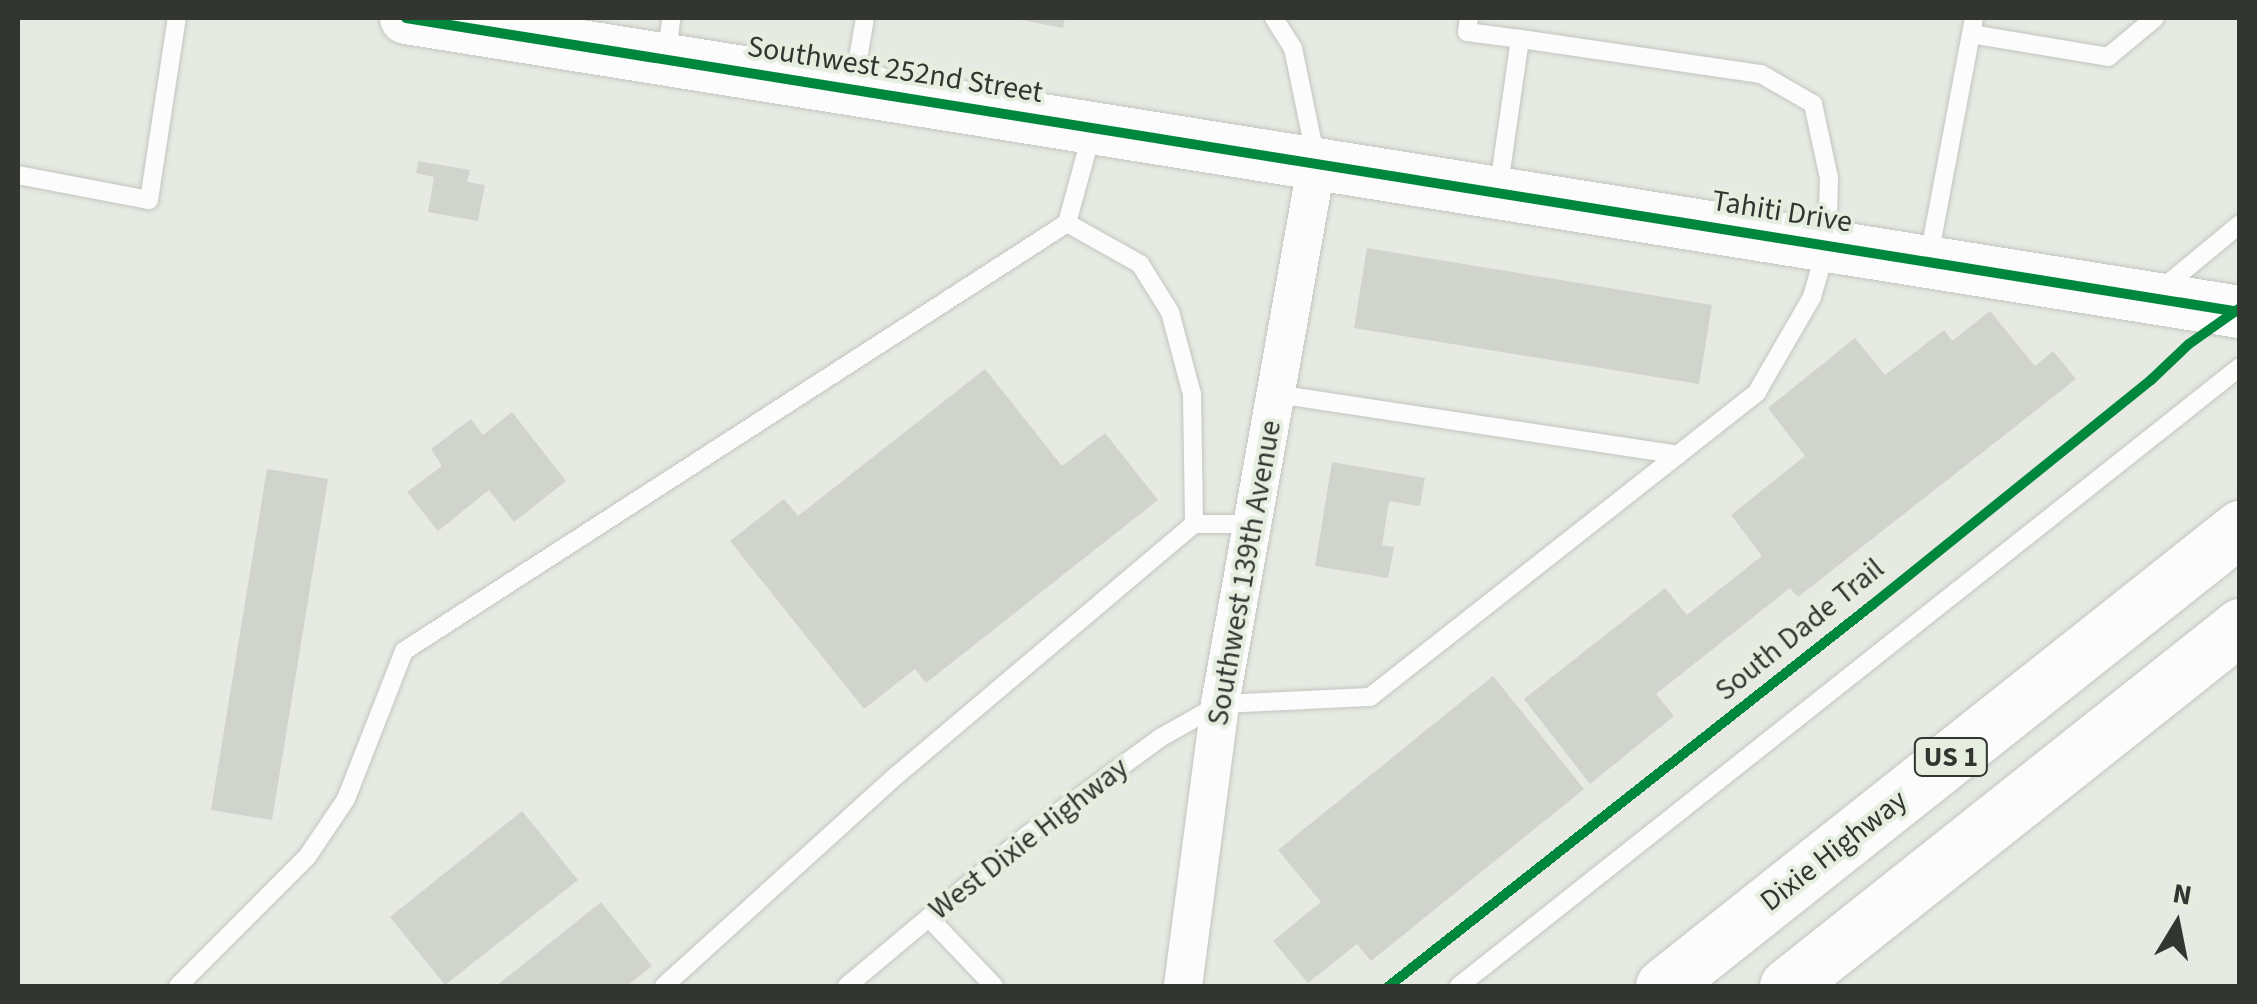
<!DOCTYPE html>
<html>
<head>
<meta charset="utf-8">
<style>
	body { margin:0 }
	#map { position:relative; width:2257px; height:1004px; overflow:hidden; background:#e6eae2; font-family:"Source Sans 3",sans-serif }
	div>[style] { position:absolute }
	.building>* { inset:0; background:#d1d3cd }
	.roads { filter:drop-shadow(0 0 2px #c2c6c0) drop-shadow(0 0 2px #c2c6c0) }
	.lane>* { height:18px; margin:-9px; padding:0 9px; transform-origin:9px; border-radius:9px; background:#fbfcfb }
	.street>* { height:38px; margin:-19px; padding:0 19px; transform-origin:19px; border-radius:19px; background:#fbfcfb }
	.secondary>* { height:52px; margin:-26px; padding:0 26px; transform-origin:26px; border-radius:26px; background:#fbfcfb }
	.highway>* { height:55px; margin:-27.5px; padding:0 27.5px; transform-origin:27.5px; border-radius:27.5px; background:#fbfcfb }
	.cycleway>* { height:10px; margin:-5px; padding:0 5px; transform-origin:5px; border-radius:5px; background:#00873e }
	span { translate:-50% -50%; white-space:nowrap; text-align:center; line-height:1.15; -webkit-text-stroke:8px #e5eedf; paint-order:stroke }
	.shield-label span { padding:2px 8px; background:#e5eedf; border:2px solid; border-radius:8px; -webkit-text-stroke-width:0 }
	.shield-label { font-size:28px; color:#323530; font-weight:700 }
	.street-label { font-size:30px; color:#323530 }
	.frame { position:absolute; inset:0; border:20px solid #323530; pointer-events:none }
	.north { position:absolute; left:2127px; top:874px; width:100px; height:100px; -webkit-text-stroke:8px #e5eedf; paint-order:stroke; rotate:10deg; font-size:28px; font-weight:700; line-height:40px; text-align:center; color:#323530 }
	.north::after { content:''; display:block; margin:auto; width:35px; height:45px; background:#323530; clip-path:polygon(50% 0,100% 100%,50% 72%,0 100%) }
</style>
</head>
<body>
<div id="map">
	<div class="building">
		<div style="clip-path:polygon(1011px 18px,1065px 18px,1063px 28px)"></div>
		<div style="clip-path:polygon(418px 161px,470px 170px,467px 182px,485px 185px,478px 221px,428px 212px,434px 177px,416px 173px)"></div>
		<div style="clip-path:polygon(1367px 248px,1712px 305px,1699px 384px,1354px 328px)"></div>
		<div style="clip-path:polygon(1990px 311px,2035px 366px,2053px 351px,2076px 379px,1798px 597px,1790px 588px,1656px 694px,1674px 716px,1590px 784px,1524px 699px,1665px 588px,1687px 615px,1762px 556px,1731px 515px,1805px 456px,1768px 408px,1855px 338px,1885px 375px,1944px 330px,1952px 341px)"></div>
		<div style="clip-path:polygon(985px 369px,1062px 466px,1105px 433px,1158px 500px,926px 683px,915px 669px,864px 709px,730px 541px,784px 499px,798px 516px)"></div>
		<div style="clip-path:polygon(512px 412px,566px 481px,514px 522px,489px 490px,438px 531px,407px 492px,442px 466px,431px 449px,471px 419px,483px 435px)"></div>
		<div style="clip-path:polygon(1332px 462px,1425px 478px,1420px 506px,1389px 501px,1382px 545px,1394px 547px,1388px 578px,1315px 566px)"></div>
		<div style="clip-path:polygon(267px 469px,328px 479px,272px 820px,211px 810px)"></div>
		<div style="clip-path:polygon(1493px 676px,1584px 789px,1371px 961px,1357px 944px,1308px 983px,1273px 941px,1321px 902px,1278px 850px)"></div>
		<div style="clip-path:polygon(522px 811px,578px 880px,445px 985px,390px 917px)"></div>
		<div style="clip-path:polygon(601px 902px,652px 966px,627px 986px,496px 986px)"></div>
	</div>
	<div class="roads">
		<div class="lane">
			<div style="left:1274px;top:18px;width:36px;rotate:58deg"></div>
			<div style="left:1293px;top:48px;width:113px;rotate:78.3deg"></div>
			<div style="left:1469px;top:18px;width:14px;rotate:98deg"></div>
			<div style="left:1467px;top:32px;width:53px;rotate:7.5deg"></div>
			<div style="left:1520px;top:39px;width:154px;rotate:98.2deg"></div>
			<div style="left:1971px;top:34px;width:139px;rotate:9.5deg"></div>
			<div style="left:2108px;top:57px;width:61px;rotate:-39.7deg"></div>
			<div style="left:667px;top:53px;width:35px;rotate:-83deg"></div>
			<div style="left:853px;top:88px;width:71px;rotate:-80.3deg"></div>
			<div style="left:18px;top:175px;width:133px;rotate:10.8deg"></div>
			<div style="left:149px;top:200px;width:184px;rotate:-81.3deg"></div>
			<div style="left:1067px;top:223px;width:84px;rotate:29.3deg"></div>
			<div style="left:1140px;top:264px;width:57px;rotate:58deg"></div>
			<div style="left:1170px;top:312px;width:85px;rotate:75deg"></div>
			<div style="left:1192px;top:394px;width:130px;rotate:89.1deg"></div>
			<div style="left:1929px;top:256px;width:242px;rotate:-79.3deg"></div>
			<div style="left:2159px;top:291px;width:105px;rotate:-39.6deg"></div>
			<div style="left:1276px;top:394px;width:407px;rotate:8.6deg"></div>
			<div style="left:929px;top:918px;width:94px;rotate:46.3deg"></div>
			<div style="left:178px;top:986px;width:182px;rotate:-45deg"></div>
			<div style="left:307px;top:857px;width:70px;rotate:-56.1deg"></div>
			<div style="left:346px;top:799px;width:159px;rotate:-68.6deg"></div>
			<div style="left:404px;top:651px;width:789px;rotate:-32.84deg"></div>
			<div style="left:1067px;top:223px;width:94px;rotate:-74.6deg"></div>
			<div style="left:664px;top:986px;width:314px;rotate:-42.2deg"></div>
			<div style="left:897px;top:775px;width:389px;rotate:-40.2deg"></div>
			<div style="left:1194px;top:524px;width:58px"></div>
			<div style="left:847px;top:986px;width:237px;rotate:-39.9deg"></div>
			<div style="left:1029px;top:834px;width:162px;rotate:-36.2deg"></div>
			<div style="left:1160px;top:738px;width:69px;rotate:-29.5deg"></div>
			<div style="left:1220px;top:704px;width:150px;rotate:-2.7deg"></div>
			<div style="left:1370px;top:697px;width:493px;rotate:-38.2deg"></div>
			<div style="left:1757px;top:392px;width:110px;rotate:-59.9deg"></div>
			<div style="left:1812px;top:297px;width:54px;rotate:-73.9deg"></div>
			<div style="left:1827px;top:245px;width:67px;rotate:-88.3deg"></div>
			<div style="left:1829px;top:178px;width:76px;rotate:-102.2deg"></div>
			<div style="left:1813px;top:104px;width:60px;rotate:-150deg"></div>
			<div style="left:1761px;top:74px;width:244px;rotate:-171.7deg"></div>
			<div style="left:1459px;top:986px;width:997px;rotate:-38.4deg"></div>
		</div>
		<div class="street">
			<div style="left:1183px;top:986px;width:284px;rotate:-82.5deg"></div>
			<div style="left:1220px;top:704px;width:551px;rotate:-79.85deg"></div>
		</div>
		<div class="secondary">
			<div style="left:406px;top:18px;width:1857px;rotate:9.11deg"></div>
		</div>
		<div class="highway">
			<div style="left:1663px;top:986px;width:737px;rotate:-38.44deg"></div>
			<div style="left:1787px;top:986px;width:579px;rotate:-38.47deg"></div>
		</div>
	</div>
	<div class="cycleway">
		<div style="left:406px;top:18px;width:1857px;rotate:9.11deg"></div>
		<div style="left:1389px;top:986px;width:615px;rotate:-38.27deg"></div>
		<div style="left:1872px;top:605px;width:358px;rotate:-38.9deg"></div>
		<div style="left:2151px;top:380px;width:52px;rotate:-43.5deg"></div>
		<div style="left:2189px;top:344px;width:62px;rotate:-35.2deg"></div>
	</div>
	<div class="shield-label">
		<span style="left:1951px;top:757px">US 1</span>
	</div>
	<div class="street-label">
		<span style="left:895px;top:70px;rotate:9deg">Southwest 252nd Street</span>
		<span style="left:1782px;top:212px;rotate:9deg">Tahiti Drive</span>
		<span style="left:1245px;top:573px;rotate:-80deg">Southwest 139th Avenue</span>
		<span style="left:1800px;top:630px;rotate:-39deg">South Dade Trail</span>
		<span style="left:1029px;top:839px;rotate:-38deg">West Dixie Highway</span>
		<span style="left:1834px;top:851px;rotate:-38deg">Dixie Highway</span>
	</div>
	<div class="frame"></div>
	<div class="north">N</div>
</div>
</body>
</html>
